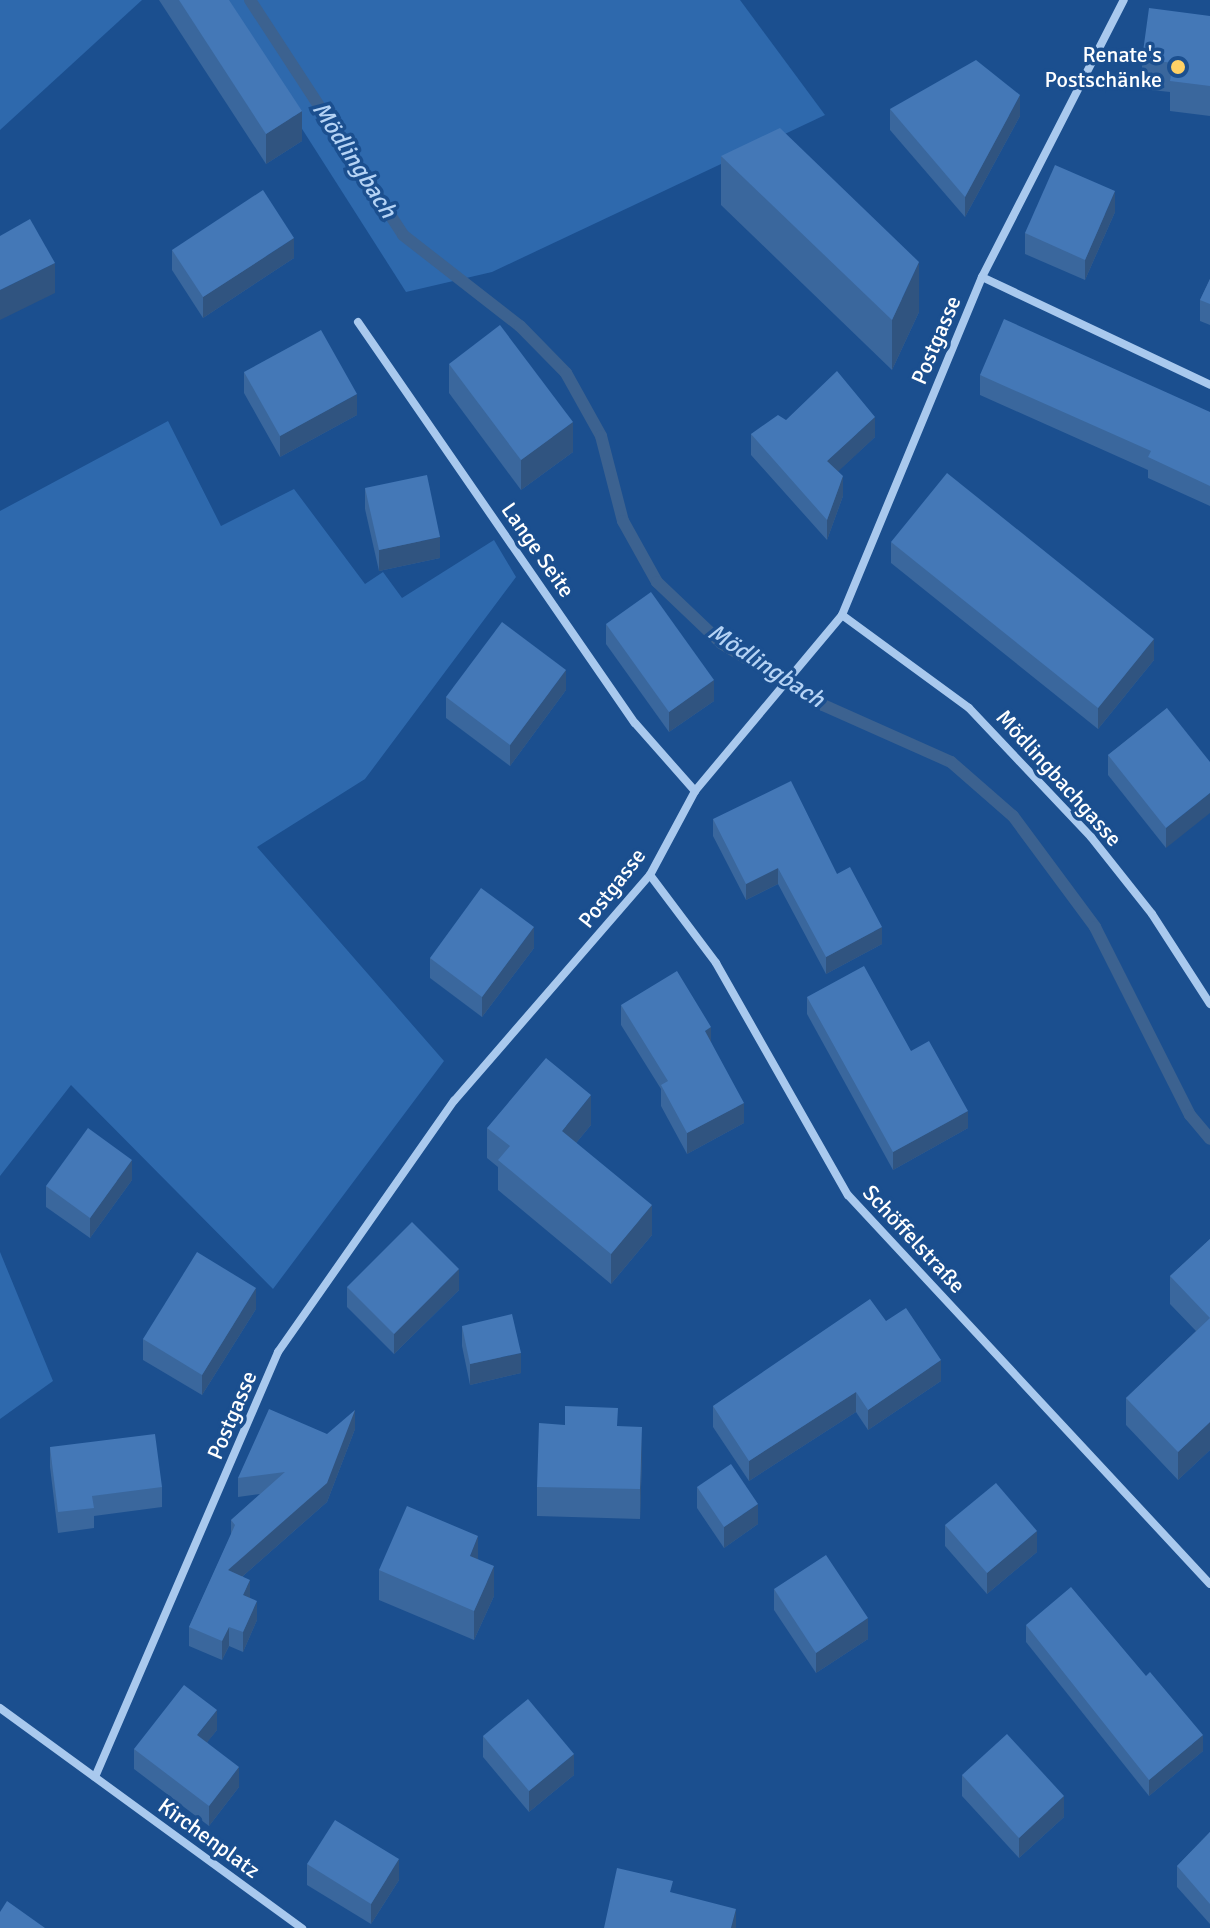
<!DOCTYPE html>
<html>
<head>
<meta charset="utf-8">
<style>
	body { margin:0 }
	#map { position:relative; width:1210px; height:1928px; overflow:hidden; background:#1b4f8f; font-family:Signika,sans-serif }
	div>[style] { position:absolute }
	.green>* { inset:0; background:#2e69ad }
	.stream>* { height:12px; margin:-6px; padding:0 6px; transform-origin:6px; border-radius:6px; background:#3c6290 }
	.minor>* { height:8px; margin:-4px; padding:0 4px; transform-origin:4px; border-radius:4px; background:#a9c9ee }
	.wall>* { inset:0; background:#3a679d }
	.shaded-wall>* { inset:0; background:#305480 }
	.building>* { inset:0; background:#4478b7 }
	.dots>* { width:22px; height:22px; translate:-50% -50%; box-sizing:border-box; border:4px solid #1b4f8f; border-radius:50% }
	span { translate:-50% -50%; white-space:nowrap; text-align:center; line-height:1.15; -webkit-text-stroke:7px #1b4f8f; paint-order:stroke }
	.poi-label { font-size:22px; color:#fff }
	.right { translate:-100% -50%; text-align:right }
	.street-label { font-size:22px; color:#fff }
	.water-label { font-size:24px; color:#b5d3f5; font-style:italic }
</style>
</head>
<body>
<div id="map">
	<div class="green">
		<div style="clip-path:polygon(0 0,142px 0,0 130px)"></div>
		<div style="clip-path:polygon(220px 0,740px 0,825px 115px,492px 272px,406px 292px)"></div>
		<div style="clip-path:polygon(168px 421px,221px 526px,294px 489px,365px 584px,383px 572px,402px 598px,494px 540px,516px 577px,365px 779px,257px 847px,444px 1061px,273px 1289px,71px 1085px,0 1176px,0 511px)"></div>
		<div style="clip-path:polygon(0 1252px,53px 1381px,0 1419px)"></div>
	</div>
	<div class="stream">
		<div style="left:250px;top:0;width:280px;rotate:56.9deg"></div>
		<div style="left:403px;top:235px;width:148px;rotate:37.9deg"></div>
		<div style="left:520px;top:326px;width:66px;rotate:45.6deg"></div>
		<div style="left:566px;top:373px;width:72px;rotate:60.9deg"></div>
		<div style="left:601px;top:436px;width:88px;rotate:75.5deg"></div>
		<div style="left:623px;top:521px;width:70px;rotate:60.9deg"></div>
		<div style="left:657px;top:582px;width:88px;rotate:43.6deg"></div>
		<div style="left:721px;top:643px;width:119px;rotate:31.3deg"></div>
		<div style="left:823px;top:705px;width:140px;rotate:24deg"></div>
		<div style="left:951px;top:762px;width:82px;rotate:41.1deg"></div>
		<div style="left:1013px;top:816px;width:138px;rotate:53.5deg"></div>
		<div style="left:1095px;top:927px;width:211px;rotate:63.2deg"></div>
		<div style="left:1190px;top:1115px;width:31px;rotate:50deg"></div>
	</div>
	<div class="minor">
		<div style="left:982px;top:277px;width:252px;rotate:25.3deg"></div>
		<div style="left:358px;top:322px;width:487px;rotate:55.4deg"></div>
		<div style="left:635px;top:723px;width:91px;rotate:48.6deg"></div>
		<div style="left:842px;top:615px;width:157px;rotate:36.2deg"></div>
		<div style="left:969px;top:708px;width:178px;rotate:46.6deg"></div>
		<div style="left:1091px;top:837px;width:98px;rotate:51.6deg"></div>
		<div style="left:1152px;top:914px;width:107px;rotate:57.2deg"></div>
		<div style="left:650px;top:875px;width:110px;rotate:53.1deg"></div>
		<div style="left:716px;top:963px;width:267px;rotate:60.4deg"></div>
		<div style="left:848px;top:1195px;width:531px;rotate:47.06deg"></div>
		<div style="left:0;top:1708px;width:374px;rotate:36.1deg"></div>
		<div style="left:95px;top:1777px;width:463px;rotate:-66.7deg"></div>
		<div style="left:278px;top:1352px;width:307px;rotate:-55deg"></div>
		<div style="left:454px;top:1101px;width:299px;rotate:-49.1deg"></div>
		<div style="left:650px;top:875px;width:95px;rotate:-61.8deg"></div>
		<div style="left:695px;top:791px;width:229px;rotate:-50.1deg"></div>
		<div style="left:842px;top:615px;width:366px;rotate:-67.5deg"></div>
		<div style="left:982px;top:277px;width:311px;rotate:-62.9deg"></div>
	</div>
	<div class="wall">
		<div style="clip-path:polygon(159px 0,229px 0,302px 141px,266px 164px)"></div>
		<div style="clip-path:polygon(1210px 16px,1210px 116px,1170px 111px,1170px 92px,1142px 89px,1142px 59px)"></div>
		<div style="clip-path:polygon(890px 109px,1020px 116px,965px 217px,890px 130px)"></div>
		<div style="clip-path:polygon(721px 156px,919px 312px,892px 370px,721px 205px)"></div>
		<div style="clip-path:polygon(1115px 212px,1085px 280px,1025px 254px,1025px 233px)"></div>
		<div style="clip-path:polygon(172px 250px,294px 258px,203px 318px,172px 270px)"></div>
		<div style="clip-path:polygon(1210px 279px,1210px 325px,1200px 321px,1200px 300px)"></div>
		<div style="clip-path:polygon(449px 364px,573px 452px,521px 490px,449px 393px)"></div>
		<div style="clip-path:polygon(244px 372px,357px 415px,280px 457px,244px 393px)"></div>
		<div style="clip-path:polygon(980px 375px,1210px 412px,1210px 506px,1148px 478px,1148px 470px,980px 395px)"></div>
		<div style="clip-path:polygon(786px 420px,875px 437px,838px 471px,843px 496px,827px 540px,751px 455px,751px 434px)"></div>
		<div style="clip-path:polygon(365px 488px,440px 558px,379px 571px,365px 509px)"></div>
		<div style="clip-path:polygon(891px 542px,1154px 660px,1098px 729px,891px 563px)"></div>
		<div style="clip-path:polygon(606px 624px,714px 701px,669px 732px,606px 644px)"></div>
		<div style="clip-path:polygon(566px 690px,510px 766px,446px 718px,446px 697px)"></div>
		<div style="clip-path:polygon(1167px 708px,1166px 848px,1108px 775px,1108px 755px)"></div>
		<div style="clip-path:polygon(713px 819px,837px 874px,882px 944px,826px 974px,778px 884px,746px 900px,713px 836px)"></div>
		<div style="clip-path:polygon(534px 948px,482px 1017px,430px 978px,430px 958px)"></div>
		<div style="clip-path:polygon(807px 997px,911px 1051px,968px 1128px,893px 1170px,807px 1014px)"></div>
		<div style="clip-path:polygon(621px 1005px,711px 1042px,744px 1123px,687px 1154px,661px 1106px,661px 1089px,621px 1025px)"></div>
		<div style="clip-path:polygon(591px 1125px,576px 1143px,652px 1235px,611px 1284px,498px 1190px,498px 1167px,487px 1158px,487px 1128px)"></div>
		<div style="clip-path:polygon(132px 1180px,90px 1238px,46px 1207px,46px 1186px)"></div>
		<div style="clip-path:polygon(1210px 1239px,1210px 1450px,1178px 1480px,1126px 1425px,1126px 1398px,1196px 1331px,1170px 1304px,1170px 1276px)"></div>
		<div style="clip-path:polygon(347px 1287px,459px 1290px,394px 1354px,347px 1307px)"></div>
		<div style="clip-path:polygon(256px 1309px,202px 1395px,143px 1360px,143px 1339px)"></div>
		<div style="clip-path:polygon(886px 1321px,941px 1381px,868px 1430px,856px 1412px,749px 1481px,713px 1427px,713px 1406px)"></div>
		<div style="clip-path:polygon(462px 1326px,521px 1373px,470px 1385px,462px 1346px)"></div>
		<div style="clip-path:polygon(618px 1426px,642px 1456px,640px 1519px,537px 1516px,537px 1487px)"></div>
		<div style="clip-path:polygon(355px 1429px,327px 1502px,243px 1576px,257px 1620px,243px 1652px,229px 1646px,222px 1660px,189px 1646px,189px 1627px,231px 1535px,231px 1520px,260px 1494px,238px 1497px,238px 1478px,327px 1434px)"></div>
		<div style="clip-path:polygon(50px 1447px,162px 1487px,162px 1507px,94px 1516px,94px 1528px,58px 1533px,50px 1467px)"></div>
		<div style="clip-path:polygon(697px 1487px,758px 1524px,724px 1548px,697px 1508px)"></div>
		<div style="clip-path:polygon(945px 1525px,1037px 1552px,987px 1594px,945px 1546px)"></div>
		<div style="clip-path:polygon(478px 1559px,494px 1596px,474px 1640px,379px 1600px,379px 1570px)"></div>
		<div style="clip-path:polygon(774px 1589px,868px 1639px,816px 1673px,774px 1610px)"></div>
		<div style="clip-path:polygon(1026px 1625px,1203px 1751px,1149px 1796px,1026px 1642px)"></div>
		<div style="clip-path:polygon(217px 1730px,207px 1742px,239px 1787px,209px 1826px,134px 1769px,134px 1749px)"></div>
		<div style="clip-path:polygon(483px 1736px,574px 1775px,529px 1812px,483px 1757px)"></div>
		<div style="clip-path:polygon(962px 1775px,1064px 1817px,1019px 1858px,962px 1796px)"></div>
		<div style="clip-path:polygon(1210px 1832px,1210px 1924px,1177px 1887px,1177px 1866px)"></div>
		<div style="clip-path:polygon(307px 1864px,399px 1880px,371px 1924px,307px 1885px)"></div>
	</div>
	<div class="shaded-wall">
		<div style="clip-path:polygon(1020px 95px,1020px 116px,965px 217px,965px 197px)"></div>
		<div style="clip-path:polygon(302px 111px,302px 141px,266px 164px,266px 134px)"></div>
		<div style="clip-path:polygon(1115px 191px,1115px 212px,1085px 280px,1085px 260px)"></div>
		<div style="clip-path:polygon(294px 238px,294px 258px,203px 318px,203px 297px)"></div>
		<div style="clip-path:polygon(919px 262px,919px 312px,892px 370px,892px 320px)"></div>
		<div style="clip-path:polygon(55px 263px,55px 293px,0 320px,0 290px)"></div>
		<div style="clip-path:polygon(357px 394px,357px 415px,280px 457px,280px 436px)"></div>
		<div style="clip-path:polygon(875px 417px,875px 437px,827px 482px,827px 461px)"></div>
		<div style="clip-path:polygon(573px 422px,573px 452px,521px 490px,521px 460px)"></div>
		<div style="clip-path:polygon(843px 476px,843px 496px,827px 540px,827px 520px)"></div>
		<div style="clip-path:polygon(440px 537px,440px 558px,379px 571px,379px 550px)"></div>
		<div style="clip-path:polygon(1154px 639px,1154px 660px,1098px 729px,1098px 708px)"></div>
		<div style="clip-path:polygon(566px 670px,566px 690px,510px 766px,510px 745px)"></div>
		<div style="clip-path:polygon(714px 680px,714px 701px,669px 732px,669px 712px)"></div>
		<div style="clip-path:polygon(1210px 793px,1210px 813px,1166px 848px,1166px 828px)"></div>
		<div style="clip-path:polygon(778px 868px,778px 884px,746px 900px,746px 884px)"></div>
		<div style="clip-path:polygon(534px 927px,534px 948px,482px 1017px,482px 997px)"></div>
		<div style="clip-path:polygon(882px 927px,882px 944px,826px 974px,826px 957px)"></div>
		<div style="clip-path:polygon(711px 1027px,711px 1048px,705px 1031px)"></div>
		<div style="clip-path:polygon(591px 1095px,591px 1125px,562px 1160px,562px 1131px)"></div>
		<div style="clip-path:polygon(744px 1103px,744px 1123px,687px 1154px,687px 1133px)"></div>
		<div style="clip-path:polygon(968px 1111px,968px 1128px,893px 1170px,893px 1152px)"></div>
		<div style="clip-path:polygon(132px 1160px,132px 1180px,90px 1238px,90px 1218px)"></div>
		<div style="clip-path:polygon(652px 1205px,652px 1235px,611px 1284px,611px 1254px)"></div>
		<div style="clip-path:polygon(459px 1269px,459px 1290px,394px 1354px,394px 1334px)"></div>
		<div style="clip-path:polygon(256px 1288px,256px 1309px,202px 1395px,202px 1375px)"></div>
		<div style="clip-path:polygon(521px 1353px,521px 1373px,470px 1385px,470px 1364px)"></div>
		<div style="clip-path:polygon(941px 1360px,941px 1381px,868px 1430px,868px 1410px)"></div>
		<div style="clip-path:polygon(856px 1392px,856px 1412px,749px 1481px,749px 1461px)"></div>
		<div style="clip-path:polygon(355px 1410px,355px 1429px,327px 1502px,228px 1589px,228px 1570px)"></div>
		<div style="clip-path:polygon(1210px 1422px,1210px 1450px,1178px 1480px,1178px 1452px)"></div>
		<div style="clip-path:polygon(642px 1427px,642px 1456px,640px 1519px,640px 1489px)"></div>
		<div style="clip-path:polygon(758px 1504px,758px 1524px,724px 1548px,724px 1527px)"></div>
		<div style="clip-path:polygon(1037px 1531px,1037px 1552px,987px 1594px,987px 1573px)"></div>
		<div style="clip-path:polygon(478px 1536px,478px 1565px,470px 1556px)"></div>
		<div style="clip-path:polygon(494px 1566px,494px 1596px,474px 1640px,474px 1611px)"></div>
		<div style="clip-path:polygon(250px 1580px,250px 1599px,243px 1595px)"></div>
		<div style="clip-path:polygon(257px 1601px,257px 1620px,243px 1652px,243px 1632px)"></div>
		<div style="clip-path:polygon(868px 1618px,868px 1639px,816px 1673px,816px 1653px)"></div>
		<div style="clip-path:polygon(229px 1627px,229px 1646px,222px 1660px,222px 1641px)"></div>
		<div style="clip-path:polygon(217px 1710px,217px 1730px,197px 1755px,197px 1735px)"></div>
		<div style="clip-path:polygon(1203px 1735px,1203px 1751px,1149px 1796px,1149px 1780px)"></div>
		<div style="clip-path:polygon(574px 1754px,574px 1775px,529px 1812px,529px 1791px)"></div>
		<div style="clip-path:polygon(239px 1767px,239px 1787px,209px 1826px,209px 1806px)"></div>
		<div style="clip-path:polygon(1064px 1796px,1064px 1817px,1019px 1858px,1019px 1838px)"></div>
		<div style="clip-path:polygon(399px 1859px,399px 1880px,371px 1924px,371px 1904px)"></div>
		<div style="clip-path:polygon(736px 1909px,736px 1928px,731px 1928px)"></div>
	</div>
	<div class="building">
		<div style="clip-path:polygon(179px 0,229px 0,302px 111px,266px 134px)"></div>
		<div style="clip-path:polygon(1149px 8px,1210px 16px,1210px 86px,1170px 81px,1173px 63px,1142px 59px)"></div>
		<div style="clip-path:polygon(976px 60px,1020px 95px,965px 197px,890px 109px)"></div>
		<div style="clip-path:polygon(780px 128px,919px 262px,892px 320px,721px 156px)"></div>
		<div style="clip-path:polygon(1055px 165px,1115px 191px,1085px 260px,1025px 233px)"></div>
		<div style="clip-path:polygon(263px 190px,294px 238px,203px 297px,172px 250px)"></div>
		<div style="clip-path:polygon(30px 219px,55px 263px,0 290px,0 236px)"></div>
		<div style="clip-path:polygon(1210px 279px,1210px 304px,1200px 300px)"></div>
		<div style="clip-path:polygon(1004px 319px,1210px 412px,1210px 486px,1148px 457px,1151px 451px,980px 375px)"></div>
		<div style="clip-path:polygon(500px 325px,573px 422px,521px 460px,449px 364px)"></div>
		<div style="clip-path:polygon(321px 330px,357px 394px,280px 436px,244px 372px)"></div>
		<div style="clip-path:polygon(837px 371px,875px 417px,827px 461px,843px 476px,827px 520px,751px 434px,778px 415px,786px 420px)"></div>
		<div style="clip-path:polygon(947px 473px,1154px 639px,1098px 708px,891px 542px)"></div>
		<div style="clip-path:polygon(427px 475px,440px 537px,379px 550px,365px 488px)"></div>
		<div style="clip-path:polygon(651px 592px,714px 680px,669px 712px,606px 624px)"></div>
		<div style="clip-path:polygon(502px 622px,566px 670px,510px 745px,446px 697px)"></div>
		<div style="clip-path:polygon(1167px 708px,1210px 762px,1210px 793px,1166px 828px,1108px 755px)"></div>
		<div style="clip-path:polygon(791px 781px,837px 874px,850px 867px,882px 927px,826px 957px,778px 868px,746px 884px,713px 819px)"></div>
		<div style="clip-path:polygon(481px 888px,534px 927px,482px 997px,430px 958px)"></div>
		<div style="clip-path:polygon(864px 966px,911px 1051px,929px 1041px,968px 1111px,893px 1152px,807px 997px)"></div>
		<div style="clip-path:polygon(677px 971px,711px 1027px,705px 1031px,744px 1103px,687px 1133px,661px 1085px,668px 1081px,621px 1005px)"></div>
		<div style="clip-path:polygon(546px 1058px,591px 1095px,562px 1131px,652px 1205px,611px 1254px,498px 1160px,510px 1146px,487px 1128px)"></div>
		<div style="clip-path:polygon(88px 1128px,132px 1160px,90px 1218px,46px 1186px)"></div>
		<div style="clip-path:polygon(412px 1222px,459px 1269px,394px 1334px,347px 1287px)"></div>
		<div style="clip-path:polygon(1210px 1239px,1210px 1318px,1170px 1276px)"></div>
		<div style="clip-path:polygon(197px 1252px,256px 1288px,202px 1375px,143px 1339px)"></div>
		<div style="clip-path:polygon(870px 1299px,886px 1321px,906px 1308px,941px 1360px,868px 1410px,856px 1392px,749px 1461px,713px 1406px)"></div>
		<div style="clip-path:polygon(512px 1314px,521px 1353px,470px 1364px,462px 1326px)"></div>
		<div style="clip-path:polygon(1210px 1318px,1210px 1422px,1178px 1452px,1126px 1398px)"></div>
		<div style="clip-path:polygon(565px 1406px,618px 1408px,617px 1426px,642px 1427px,640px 1489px,537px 1487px,539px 1423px,565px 1425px)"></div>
		<div style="clip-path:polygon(269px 1409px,327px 1434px,355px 1410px,327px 1483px,228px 1570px,250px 1580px,243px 1595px,257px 1601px,243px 1632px,229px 1627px,222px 1641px,189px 1627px,235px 1525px,231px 1520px,285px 1472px,238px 1478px)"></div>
		<div style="clip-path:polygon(155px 1434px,162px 1487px,92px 1496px,94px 1508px,58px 1512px,50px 1447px)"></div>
		<div style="clip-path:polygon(731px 1464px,758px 1504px,724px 1527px,697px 1487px)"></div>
		<div style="clip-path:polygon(996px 1483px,1037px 1531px,987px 1573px,945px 1525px)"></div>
		<div style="clip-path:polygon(407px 1506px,478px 1536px,470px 1556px,494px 1566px,474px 1611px,379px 1570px)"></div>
		<div style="clip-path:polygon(826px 1555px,868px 1618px,816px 1653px,774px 1589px)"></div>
		<div style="clip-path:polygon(1071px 1587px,1146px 1676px,1150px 1672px,1203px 1735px,1149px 1780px,1026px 1625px)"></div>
		<div style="clip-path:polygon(184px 1685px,217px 1710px,197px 1735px,239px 1767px,209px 1806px,134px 1749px)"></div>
		<div style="clip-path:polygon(528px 1699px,574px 1754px,529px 1791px,483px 1736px)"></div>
		<div style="clip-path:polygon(1007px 1734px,1064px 1796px,1019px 1838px,962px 1775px)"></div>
		<div style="clip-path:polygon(335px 1820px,399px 1859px,371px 1904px,307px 1864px)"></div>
		<div style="clip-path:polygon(1210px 1832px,1210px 1904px,1177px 1866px)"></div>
		<div style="clip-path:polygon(617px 1868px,673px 1881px,670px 1892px,736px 1909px,731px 1928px,604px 1928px)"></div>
		<div style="clip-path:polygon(7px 1901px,45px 1928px,0 1928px,0 1912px)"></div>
	</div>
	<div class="dots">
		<div style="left:1178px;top:67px;background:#ffd166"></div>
	</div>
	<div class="poi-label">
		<span class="right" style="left:1162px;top:67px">Renate's<br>Postschänke</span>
	</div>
	<div class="street-label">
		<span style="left:936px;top:340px;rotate:-67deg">Postgasse</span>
		<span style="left:538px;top:550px;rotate:55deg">Lange Seite</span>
		<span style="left:1059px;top:778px;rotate:48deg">Mödlingbachgasse</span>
		<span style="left:612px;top:888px;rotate:-52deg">Postgasse</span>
		<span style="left:914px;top:1239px;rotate:47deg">Schöffelstraße</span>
		<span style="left:232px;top:1415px;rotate:-67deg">Postgasse</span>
		<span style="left:209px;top:1838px;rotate:36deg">Kirchenplatz</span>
	</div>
	<div class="water-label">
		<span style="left:354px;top:160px;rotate:57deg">Mödlingbach</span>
		<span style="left:766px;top:666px;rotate:33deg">Mödlingbach</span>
	</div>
</div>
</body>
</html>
